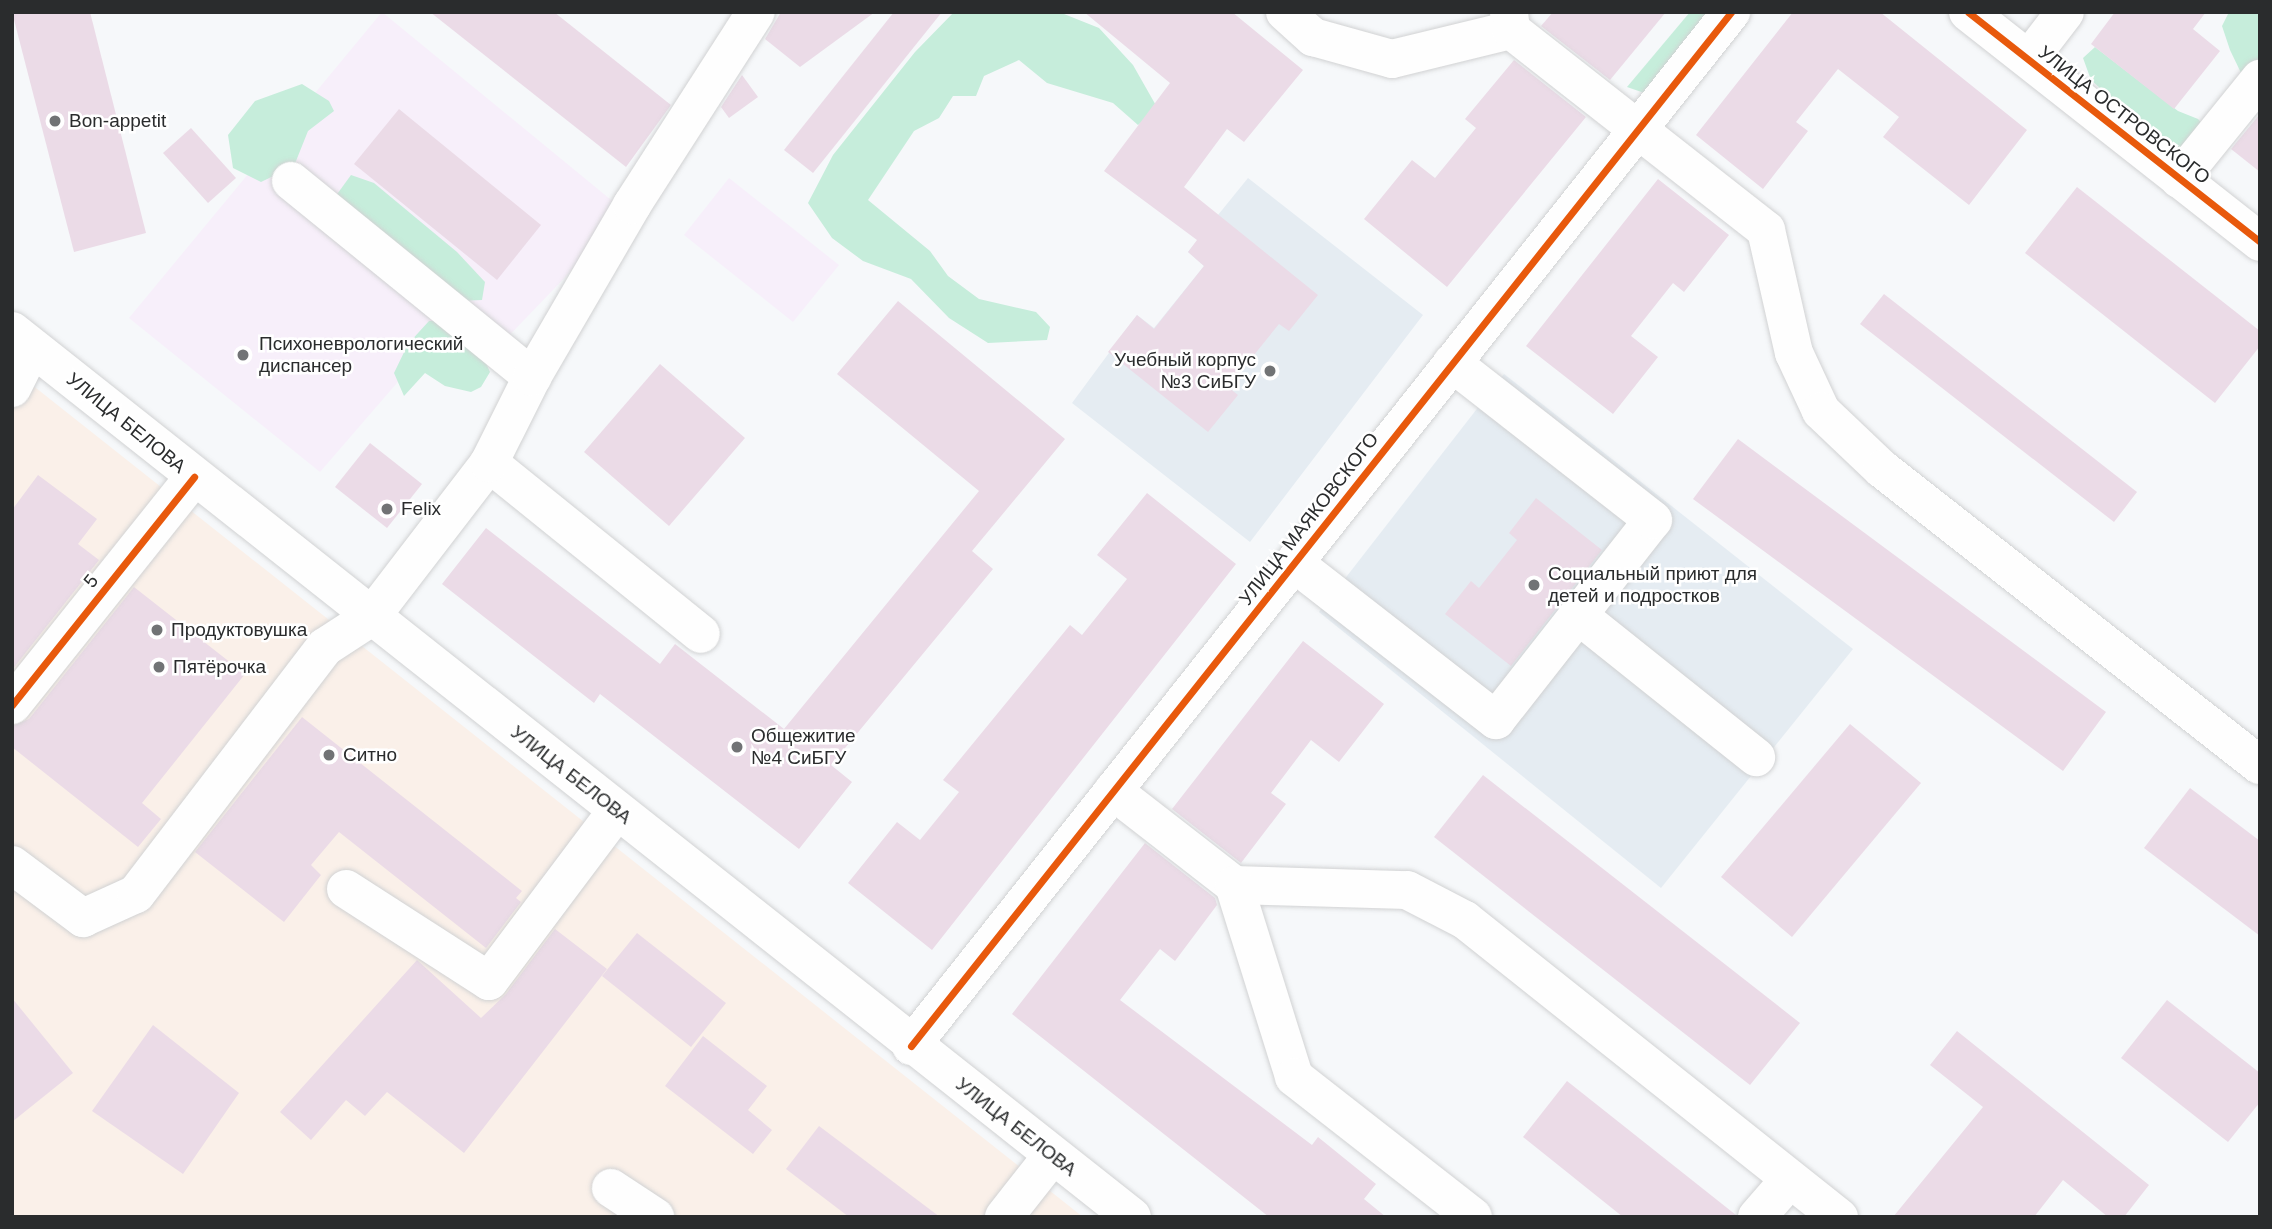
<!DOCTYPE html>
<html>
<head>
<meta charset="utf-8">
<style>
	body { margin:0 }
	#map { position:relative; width:2272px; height:1229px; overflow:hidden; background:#f6f8fa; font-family:Helvetica,sans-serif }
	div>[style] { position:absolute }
	.commercial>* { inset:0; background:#faf0e9 }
	.built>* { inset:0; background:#e5ecf2 }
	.medical>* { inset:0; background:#f7effa }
	.green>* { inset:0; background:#c6eddb }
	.building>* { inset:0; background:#ebdbe7 }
	.roads { filter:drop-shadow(0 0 2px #d1d2d3) drop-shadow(0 0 2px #d1d2d3) }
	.minor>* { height:38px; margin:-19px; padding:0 19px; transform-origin:19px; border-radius:19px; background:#fefefe }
	.major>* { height:38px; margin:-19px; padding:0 19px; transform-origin:19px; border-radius:19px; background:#fefefe }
	.cycleway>* { height:7px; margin:-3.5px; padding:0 3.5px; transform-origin:3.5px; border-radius:3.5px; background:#e8590c }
	.dots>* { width:19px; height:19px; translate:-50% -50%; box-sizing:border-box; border:4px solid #fff; border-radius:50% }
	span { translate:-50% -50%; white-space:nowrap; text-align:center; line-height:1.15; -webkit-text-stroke:5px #fff; paint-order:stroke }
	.street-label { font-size:19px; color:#2a2c2d }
	.poi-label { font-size:19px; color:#2a2c2d }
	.left { translate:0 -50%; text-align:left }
	.right { translate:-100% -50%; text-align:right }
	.frame { position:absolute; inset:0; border:14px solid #2a2c2d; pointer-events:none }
</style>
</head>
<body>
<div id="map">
	<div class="commercial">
		<div style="clip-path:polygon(12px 369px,1083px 1217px,12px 1217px)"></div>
	</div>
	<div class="built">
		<div style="clip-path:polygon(1248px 178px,1423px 315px,1250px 542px,1072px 403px,1137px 315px,1154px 328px,1204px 266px,1188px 252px)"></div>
		<div style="clip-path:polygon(1504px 374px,1853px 649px,1661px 888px,1319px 612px)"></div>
	</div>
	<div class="medical">
		<div style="clip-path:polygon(382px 12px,627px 213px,473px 373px,435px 339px,320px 472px,129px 318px)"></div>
		<div style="clip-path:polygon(729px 178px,839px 265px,793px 322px,684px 235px)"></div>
	</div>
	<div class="green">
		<div style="clip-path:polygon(954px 12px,1059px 12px,1099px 28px,1133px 65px,1158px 109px,1138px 125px,1113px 103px,1047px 83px,1019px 60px,984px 76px,976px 96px,953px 96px,939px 118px,914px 131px,868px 200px,930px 251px,948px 276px,979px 299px,1036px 312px,1050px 327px,1047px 340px,988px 343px,949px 318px,911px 279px,863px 261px,832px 238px,808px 203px,833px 155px,915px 52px)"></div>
		<div style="clip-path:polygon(1690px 12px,1733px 12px,1653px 96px,1627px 87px)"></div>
		<div style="clip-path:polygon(2229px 12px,2260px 12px,2260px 84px,2242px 75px,2230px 50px,2222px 26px)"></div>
		<div style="clip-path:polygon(2095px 47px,2178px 111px,2198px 119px,2213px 136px,2175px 160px,2161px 139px,2121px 117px,2111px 98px,2091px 80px,2083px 58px)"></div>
		<div style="clip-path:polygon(302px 84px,329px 101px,334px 111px,308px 131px,294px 166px,261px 182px,233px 168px,228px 135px,255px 101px)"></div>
		<div style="clip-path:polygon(351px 175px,374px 183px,457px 252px,485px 282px,482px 300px,457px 301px,335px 197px)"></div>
		<div style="clip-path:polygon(429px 321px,449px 321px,480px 350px,490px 372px,481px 387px,471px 392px,445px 386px,425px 373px,404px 396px,394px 373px,408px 344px)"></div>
	</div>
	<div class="building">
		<div style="clip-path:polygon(12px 12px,90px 12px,146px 233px,74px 252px)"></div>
		<div style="clip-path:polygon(430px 12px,554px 12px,671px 105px,626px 167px)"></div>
		<div style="clip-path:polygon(781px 12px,875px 12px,800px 67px,765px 39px)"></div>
		<div style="clip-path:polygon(894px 12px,942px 12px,813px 173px,784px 150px)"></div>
		<div style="clip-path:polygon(1084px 12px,1232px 12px,1303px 70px,1244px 142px,1227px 129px,1184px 187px,1318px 295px,1289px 331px,1279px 324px,1228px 387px,1238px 395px,1208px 432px,1108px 352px,1137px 315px,1154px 329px,1204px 266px,1188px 252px,1197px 240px,1104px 171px,1170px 83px)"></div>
		<div style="clip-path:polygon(1553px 12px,1666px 12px,1610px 80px,1541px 26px)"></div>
		<div style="clip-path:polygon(1793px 12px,1880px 12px,2027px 130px,1969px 205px,1883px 137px,1899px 117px,1838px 69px,1796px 122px,1808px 131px,1763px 189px,1696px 135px)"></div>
		<div style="clip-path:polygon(2115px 12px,2206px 12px,2193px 29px,2220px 51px,2174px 109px,2091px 44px)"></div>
		<div style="clip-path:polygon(1514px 60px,1586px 117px,1447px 287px,1364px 219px,1412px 160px,1435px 178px,1476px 128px,1465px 119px)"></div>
		<div style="clip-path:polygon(742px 75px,758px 97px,729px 118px,721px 107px)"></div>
		<div style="clip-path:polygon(399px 109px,541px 225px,497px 280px,354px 164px)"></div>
		<div style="clip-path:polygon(2260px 114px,2260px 172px,2231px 149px)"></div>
		<div style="clip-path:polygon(191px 128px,236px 178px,208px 203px,163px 153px)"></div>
		<div style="clip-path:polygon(1658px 179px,1729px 235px,1684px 292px,1673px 283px,1631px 336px,1658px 357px,1613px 414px,1526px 346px)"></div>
		<div style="clip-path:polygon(2077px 187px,2260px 331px,2260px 346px,2215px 403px,2025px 253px)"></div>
		<div style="clip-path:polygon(1884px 294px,2137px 492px,2114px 522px,1860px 324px)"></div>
		<div style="clip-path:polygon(898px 301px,1065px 439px,972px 551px,993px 569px,831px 765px,852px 782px,799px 849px,600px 694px,594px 703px,442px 584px,486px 528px,660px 664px,675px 644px,784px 729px,979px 491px,837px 374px)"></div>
		<div style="clip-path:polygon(660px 364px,745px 438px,669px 526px,584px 452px)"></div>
		<div style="clip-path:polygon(1738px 439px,2106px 712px,2063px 771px,1693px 499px)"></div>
		<div style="clip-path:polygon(370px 443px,422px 484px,387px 528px,335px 487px)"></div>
		<div style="clip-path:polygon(38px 475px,97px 519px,78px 544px,99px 560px,12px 670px,12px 510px)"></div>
		<div style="clip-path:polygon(1147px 493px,1236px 564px,932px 950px,848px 883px,897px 822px,920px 840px,959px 792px,943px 780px,1070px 625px,1082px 635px,1127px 579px,1097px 555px)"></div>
		<div style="clip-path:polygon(1536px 498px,1602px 550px,1511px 666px,1445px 614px,1471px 581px,1479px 588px,1517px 540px,1509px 533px)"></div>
		<div style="clip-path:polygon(134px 587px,245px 674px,142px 803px,161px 819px,138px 847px,12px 747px,12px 726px,29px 719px)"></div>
		<div style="clip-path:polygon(1303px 641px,1384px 704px,1339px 762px,1311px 740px,1271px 793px,1286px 804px,1241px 863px,1172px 809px)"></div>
		<div style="clip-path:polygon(302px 717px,522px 891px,516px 898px,521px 902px,486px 948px,339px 832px,311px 865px,321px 875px,284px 922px,195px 852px)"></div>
		<div style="clip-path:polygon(1850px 724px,1921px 783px,1792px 937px,1721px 877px)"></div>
		<div style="clip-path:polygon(1483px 775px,1800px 1023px,1750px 1085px,1434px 837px)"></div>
		<div style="clip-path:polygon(2190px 788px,2260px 841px,2260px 936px,2144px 848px)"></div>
		<div style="clip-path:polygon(1145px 843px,1215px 898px,1217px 905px,1175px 961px,1160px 949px,1120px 1000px,1312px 1145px,1318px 1137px,1376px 1184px,1364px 1199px,1386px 1217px,1269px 1217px,1012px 1014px)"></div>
		<div style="clip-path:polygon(555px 929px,607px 969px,464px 1153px,387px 1092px,365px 1116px,346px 1100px,311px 1140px,280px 1112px,417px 960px,481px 1018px,506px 994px)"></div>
		<div style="clip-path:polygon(637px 933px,726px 1003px,691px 1047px,602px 976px)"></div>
		<div style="clip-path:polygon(12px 998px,73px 1073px,12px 1122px)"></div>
		<div style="clip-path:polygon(2167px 1000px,2260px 1073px,2260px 1102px,2228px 1142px,2121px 1058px)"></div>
		<div style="clip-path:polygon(153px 1025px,239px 1093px,183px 1174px,92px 1111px)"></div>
		<div style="clip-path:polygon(1957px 1031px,2149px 1185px,2124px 1217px,2108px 1217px,2063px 1180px,2034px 1217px,1893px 1217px,1983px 1107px,1930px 1065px)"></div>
		<div style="clip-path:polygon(703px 1036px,767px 1086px,748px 1110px,772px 1130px,753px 1154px,665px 1086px)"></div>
		<div style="clip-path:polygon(1567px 1081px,1736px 1215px,1736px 1217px,1623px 1217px,1523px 1137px)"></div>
		<div style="clip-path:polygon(819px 1126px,940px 1217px,849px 1217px,786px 1169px)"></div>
	</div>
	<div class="roads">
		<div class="minor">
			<div style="left:1285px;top:12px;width:38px;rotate:42deg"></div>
			<div style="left:1313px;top:37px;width:82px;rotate:15.6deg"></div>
			<div style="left:1392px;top:59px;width:122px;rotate:-13.7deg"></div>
			<div style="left:1509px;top:12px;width:18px;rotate:84deg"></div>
			<div style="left:1511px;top:30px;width:324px;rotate:38.1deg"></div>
			<div style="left:1766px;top:230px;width:126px;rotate:77.2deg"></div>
			<div style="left:1794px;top:353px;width:64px;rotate:65deg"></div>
			<div style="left:1821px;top:411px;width:84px;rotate:43.6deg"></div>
			<div style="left:1882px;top:469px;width:480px;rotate:38.1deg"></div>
			<div style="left:1968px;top:12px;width:372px;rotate:38.2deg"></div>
			<div style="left:2029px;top:59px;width:59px;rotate:-52.5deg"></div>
			<div style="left:2179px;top:179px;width:129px;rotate:-51deg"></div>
			<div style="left:291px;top:181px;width:311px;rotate:39.1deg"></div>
			<div style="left:12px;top:388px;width:45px;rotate:-63.4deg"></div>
			<div style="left:489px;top:463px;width:272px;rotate:38.9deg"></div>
			<div style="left:1294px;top:563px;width:256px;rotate:37.9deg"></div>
			<div style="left:1496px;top:720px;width:254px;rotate:-51.9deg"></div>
			<div style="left:1653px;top:520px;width:255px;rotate:-142deg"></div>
			<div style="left:1578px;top:615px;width:228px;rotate:38.6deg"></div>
			<div style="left:12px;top:705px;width:292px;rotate:-51.4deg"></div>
			<div style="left:1113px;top:791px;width:153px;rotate:37.8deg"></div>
			<div style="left:1234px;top:885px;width:173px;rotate:1.7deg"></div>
			<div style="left:1407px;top:890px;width:65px;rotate:27.3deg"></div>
			<div style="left:1465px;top:920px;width:478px;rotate:38.5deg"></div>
			<div style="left:12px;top:865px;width:89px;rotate:36.7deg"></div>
			<div style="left:83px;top:918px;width:58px;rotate:-24.4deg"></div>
			<div style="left:136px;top:894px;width:311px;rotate:-52.6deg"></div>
			<div style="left:325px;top:647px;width:55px;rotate:-33.1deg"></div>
			<div style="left:371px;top:617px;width:194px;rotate:-52.5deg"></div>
			<div style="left:489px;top:463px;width:96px;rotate:-63.4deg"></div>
			<div style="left:532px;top:377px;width:199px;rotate:-59.8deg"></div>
			<div style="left:632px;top:205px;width:229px;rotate:-57.3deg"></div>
			<div style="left:1234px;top:885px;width:201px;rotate:72.6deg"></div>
			<div style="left:1294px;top:1077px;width:227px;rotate:38deg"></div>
			<div style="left:346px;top:889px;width:170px;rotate:32.8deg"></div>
			<div style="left:489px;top:981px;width:211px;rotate:-53.1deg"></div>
			<div style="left:911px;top:1046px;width:1320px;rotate:-51.58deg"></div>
			<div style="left:611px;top:1188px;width:53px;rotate:33.4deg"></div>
			<div style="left:1004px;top:1217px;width:78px;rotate:-51.8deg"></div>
			<div style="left:1757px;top:1217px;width:50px;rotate:-49deg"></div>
		</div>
		<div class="major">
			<div style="left:12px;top:331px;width:1428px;rotate:38.35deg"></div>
		</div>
	</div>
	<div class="cycleway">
		<div style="left:1968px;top:12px;width:372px;rotate:38.2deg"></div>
		<div style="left:12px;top:705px;width:292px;rotate:-51.4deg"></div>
		<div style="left:911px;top:1046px;width:1320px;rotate:-51.58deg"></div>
	</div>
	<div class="dots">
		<div style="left:55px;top:121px;background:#717375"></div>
		<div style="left:243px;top:355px;background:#717375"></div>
		<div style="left:1270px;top:371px;background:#717375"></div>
		<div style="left:387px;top:509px;background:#717375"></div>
		<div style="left:1534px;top:585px;background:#717375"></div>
		<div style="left:157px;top:630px;background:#717375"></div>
		<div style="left:159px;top:667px;background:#717375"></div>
		<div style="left:737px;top:747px;background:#717375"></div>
		<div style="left:329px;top:755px;background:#717375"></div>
	</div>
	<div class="street-label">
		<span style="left:2124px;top:115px;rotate:38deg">УЛИЦА ОСТРОВСКОГО</span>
		<span style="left:126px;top:423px;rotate:39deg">УЛИЦА БЕЛОВА</span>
		<span style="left:1309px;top:519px;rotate:-52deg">УЛИЦА МАЯКОВСКОГО</span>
		<span style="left:91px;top:581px;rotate:-51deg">5</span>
		<span style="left:571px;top:775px;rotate:38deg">УЛИЦА БЕЛОВА</span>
		<span style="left:1016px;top:1127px;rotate:38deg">УЛИЦА БЕЛОВА</span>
	</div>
	<div class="poi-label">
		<span class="left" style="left:69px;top:121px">Bon-appetit</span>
		<span class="left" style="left:259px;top:355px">Психоневрологический<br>диспансер</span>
		<span class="right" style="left:1256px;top:371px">Учебный корпус<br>№3 СиБГУ</span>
		<span class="left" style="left:401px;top:509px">Felix</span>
		<span class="left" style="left:1548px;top:585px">Социальный приют для<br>детей и подростков</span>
		<span class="left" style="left:171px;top:630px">Продуктовушка</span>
		<span class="left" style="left:173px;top:667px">Пятёрочка</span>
		<span class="left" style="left:751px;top:747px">Общежитие<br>№4 СиБГУ</span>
		<span class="left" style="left:343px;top:755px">Ситно</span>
	</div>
	<div class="frame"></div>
</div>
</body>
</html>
